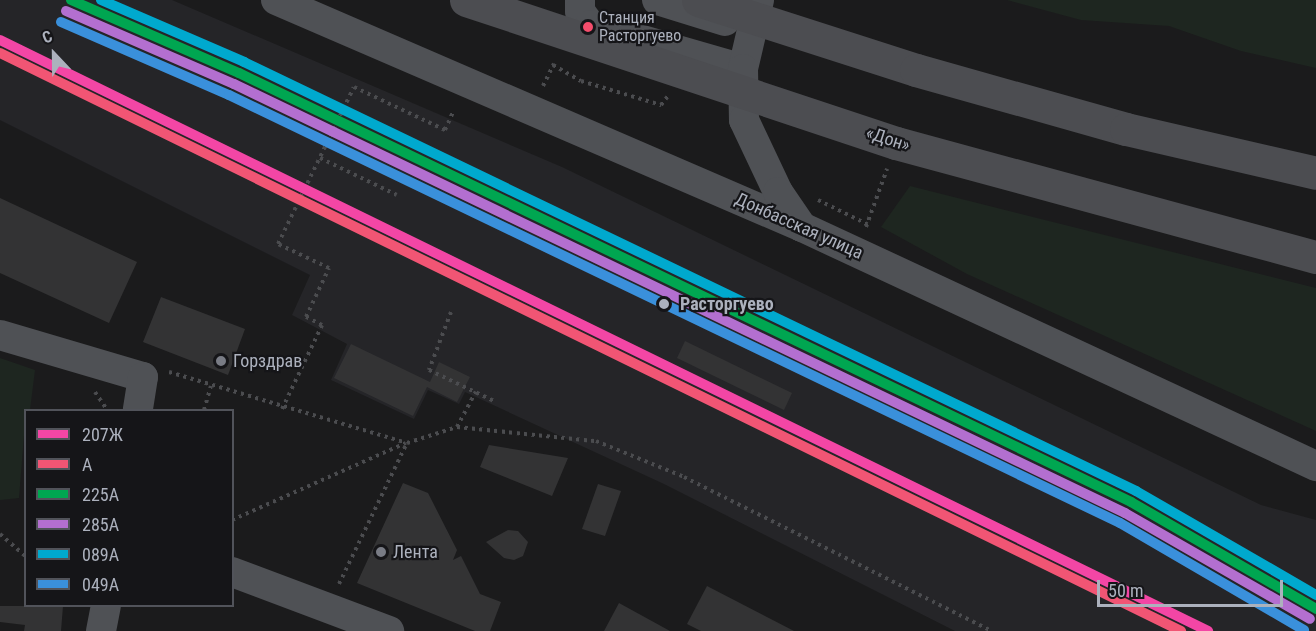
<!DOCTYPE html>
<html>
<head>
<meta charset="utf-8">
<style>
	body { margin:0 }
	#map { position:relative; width:1316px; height:631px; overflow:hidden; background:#1b1b1c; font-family:"Roboto Condensed",sans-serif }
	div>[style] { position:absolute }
	.built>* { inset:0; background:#252528 }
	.green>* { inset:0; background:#1e2620 }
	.building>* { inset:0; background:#333334 }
	.path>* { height:4px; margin-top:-2px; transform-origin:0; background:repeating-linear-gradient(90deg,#4b4c4f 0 3px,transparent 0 7.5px) }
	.minor>* { height:30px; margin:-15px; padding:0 15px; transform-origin:15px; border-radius:15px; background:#4f5155 }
	.highway>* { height:33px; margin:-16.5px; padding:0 16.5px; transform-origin:16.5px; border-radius:16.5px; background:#4c4d51 }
	.rail-1>* { height:10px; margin:-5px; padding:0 5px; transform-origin:5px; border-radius:5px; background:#f346a5 }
	.rail-2>* { height:10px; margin:-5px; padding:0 5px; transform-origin:5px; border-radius:5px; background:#f15574 }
	.rail-3>* { height:10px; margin:-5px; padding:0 5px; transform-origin:5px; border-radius:5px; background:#00a651 }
	.rail-4>* { height:10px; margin:-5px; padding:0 5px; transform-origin:5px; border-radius:5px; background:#b36fd0 }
	.rail-5>* { height:10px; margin:-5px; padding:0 5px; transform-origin:5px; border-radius:5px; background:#00a9ce }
	.rail-6>* { height:10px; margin:-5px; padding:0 5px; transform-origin:5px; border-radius:5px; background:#3a90db }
	.dots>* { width:16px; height:16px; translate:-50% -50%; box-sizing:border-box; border:3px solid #151518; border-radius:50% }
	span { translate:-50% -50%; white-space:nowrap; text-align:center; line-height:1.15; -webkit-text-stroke:4.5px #151518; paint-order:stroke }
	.bus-label { font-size:16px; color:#acb1bd }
	.left { translate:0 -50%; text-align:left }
	.street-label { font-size:18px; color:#acb1bd }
	.stop-label { font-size:18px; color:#acb1bd; font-weight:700 }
	.poi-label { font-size:18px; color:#acb1bd }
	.legend { position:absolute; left:24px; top:409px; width:210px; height:198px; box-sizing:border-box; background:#151518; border:2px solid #51535a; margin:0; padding:8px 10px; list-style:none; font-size:18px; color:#acb1bd }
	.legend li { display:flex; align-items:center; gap:12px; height:30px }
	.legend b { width:30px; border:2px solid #51535a }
	.north { position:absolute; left:24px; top:24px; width:60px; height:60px; -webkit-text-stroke:4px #151518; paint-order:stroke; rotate:338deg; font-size:16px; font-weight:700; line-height:24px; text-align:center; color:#acb1bd }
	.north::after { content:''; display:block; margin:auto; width:21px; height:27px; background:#acb1bd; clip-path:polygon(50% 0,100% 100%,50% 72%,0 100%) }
	.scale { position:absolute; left:1097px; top:580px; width:186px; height:27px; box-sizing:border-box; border:3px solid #acb1bd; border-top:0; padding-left:8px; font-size:18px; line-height:21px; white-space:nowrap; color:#acb1bd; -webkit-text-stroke:4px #151518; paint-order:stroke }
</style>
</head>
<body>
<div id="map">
	<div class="built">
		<div style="clip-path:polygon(0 0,172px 0,562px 167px,1261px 505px,1316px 520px,1316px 631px,955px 631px,664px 484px,465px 392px,459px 404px,428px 390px,414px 419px,331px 380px,347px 344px,292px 315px,310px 275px,0 120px)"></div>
	</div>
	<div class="green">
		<div style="clip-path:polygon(1007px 0,1316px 0,1316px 68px,1241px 51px,1169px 26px,1081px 20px)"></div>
		<div style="clip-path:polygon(910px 186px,1316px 288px,1316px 431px,967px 274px,881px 227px)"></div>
		<div style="clip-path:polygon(0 358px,35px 370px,30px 410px,26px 410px,19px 498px,0 500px)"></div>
	</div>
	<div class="building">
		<div style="clip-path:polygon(0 198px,137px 262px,109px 323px,0 273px)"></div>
		<div style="clip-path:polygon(161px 297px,245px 329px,228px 375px,143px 342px)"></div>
		<div style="clip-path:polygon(685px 341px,792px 393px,784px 410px,677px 358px)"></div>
		<div style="clip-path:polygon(351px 344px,430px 382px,439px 362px,470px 377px,457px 402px,427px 387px,413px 416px,334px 378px)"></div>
		<div style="clip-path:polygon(489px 445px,568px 458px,552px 496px,480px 467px)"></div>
		<div style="clip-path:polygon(403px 483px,428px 493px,457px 550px,453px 560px,461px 556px,480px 594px,501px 602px,490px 631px,475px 631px,357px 583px)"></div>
		<div style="clip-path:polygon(598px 484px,621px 491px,605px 536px,582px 529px)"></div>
		<div style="clip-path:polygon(508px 530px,518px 531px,528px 542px,523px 556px,514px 560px,504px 558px,486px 542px)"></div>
		<div style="clip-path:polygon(707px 586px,794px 631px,701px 631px,687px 624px)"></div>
		<div style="clip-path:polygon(619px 603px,670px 631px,604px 631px)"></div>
		<div style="clip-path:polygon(0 606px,63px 606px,61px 631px,24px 631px,25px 625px,0 622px)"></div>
	</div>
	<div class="path">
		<div style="left:553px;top:65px;width:32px;rotate:30deg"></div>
		<div style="left:581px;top:81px;width:84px;rotate:16.7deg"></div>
		<div style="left:661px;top:105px;width:11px;rotate:-52deg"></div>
		<div style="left:543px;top:86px;width:25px;rotate:-64deg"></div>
		<div style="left:320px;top:158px;width:85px;rotate:25.7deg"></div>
		<div style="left:818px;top:200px;width:55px;rotate:26.1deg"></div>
		<div style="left:866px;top:227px;width:62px;rotate:-70.1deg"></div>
		<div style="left:451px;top:312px;width:62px;rotate:110.8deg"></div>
		<div style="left:429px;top:370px;width:74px;rotate:25.5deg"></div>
		<div style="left:169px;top:372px;width:248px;rotate:16.6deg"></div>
		<div style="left:95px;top:392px;width:22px;rotate:56deg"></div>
		<div style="left:282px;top:409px;width:93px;rotate:-64.5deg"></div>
		<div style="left:322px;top:325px;width:18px;rotate:-153deg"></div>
		<div style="left:306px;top:317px;width:54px;rotate:-64.9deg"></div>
		<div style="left:329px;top:268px;width:56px;rotate:-154.8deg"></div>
		<div style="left:278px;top:244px;width:174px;rotate:-64.2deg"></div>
		<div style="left:354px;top:87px;width:101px;rotate:25.3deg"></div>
		<div style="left:445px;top:130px;width:22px;rotate:-66deg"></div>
		<div style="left:204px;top:410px;width:25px;rotate:-74deg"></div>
		<div style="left:457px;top:427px;width:140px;rotate:5.8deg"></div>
		<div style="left:596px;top:441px;width:95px;rotate:22.2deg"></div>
		<div style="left:684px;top:477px;width:343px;rotate:26.6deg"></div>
		<div style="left:232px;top:520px;width:190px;rotate:-23.9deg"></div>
		<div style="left:0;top:534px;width:35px;rotate:41deg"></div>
		<div style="left:339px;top:584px;width:157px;rotate:-64.3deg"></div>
		<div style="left:407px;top:443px;width:52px;rotate:-17.7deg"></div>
		<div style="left:457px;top:427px;width:40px;rotate:-62deg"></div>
	</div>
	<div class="minor">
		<div style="left:276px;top:0;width:573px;rotate:23.34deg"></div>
		<div style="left:802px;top:227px;width:567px;rotate:24.94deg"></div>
		<div style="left:580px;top:0;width:11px;rotate:90deg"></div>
		<div style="left:580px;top:11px;width:17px;rotate:54deg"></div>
		<div style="left:590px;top:25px;width:159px;rotate:16deg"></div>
		<div style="left:657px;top:0;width:71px;rotate:17.2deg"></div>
		<div style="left:759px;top:0;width:71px;rotate:103.1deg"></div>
		<div style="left:743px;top:69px;width:51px;rotate:88.9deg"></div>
		<div style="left:744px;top:120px;width:80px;rotate:64.7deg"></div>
		<div style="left:778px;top:192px;width:42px;rotate:55.6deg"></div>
		<div style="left:0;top:335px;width:149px;rotate:16.4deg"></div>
		<div style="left:143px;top:377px;width:33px;rotate:99deg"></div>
		<div style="left:232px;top:572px;width:168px;rotate:20.6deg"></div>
		<div style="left:101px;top:631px;width:25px;rotate:-79deg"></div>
	</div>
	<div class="highway">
		<div style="left:466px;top:0;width:453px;rotate:18.4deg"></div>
		<div style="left:896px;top:143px;width:435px;rotate:15.2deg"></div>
		<div style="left:698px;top:0;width:229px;rotate:17.8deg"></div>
		<div style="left:916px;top:70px;width:218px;rotate:15.7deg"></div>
		<div style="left:1126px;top:129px;width:195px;rotate:13deg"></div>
	</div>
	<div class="rail-1">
		<div style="left:0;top:40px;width:1345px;rotate:26.07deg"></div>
	</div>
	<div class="rail-2">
		<div style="left:0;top:53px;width:1315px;rotate:26.08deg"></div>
	</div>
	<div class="rail-3">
		<div style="left:71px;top:0;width:183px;rotate:23.5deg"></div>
		<div style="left:239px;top:73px;width:990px;rotate:25.68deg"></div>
		<div style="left:1131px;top:502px;width:214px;rotate:30deg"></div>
	</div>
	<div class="rail-4">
		<div style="left:66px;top:11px;width:183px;rotate:23.5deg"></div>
		<div style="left:234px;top:84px;width:989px;rotate:25.71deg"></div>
		<div style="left:1125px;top:513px;width:213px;rotate:29.8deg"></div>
	</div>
	<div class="rail-5">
		<div style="left:101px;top:0;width:156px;rotate:23.4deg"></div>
		<div style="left:244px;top:62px;width:990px;rotate:25.68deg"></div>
		<div style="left:1136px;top:491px;width:208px;rotate:30deg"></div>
	</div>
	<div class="rail-6">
		<div style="left:61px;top:22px;width:183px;rotate:23.5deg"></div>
		<div style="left:229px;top:95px;width:988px;rotate:25.66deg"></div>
		<div style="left:1120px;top:523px;width:213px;rotate:30.2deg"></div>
	</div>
	<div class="dots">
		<div style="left:588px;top:27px;background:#f44d6c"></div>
		<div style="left:664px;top:304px;background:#acb1bd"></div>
		<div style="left:221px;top:361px;background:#797c85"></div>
		<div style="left:381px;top:552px;background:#797c85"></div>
	</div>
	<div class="bus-label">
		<span class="left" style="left:599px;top:27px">Станция<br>Расторгуево</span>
	</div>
	<div class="street-label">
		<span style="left:888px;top:139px;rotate:18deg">«Дон»</span>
		<span style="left:799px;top:226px;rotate:24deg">Донбасская улица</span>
	</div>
	<div class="stop-label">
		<span class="left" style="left:680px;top:304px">Расторгуево</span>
	</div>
	<div class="poi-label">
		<span class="left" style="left:233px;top:361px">Горздрав</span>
		<span class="left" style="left:393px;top:552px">Лента</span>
	</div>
	<ul class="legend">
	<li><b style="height:8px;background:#f346a5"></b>207Ж</li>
	<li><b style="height:8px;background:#f15574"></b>A</li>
	<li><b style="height:8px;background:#00a651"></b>225А</li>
	<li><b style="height:8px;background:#b36fd0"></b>285А</li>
	<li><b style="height:8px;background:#00a9ce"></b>089А</li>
	<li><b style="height:8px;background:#3a90db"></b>049А</li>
	</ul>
	<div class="north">С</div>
	<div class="scale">50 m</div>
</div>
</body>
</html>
